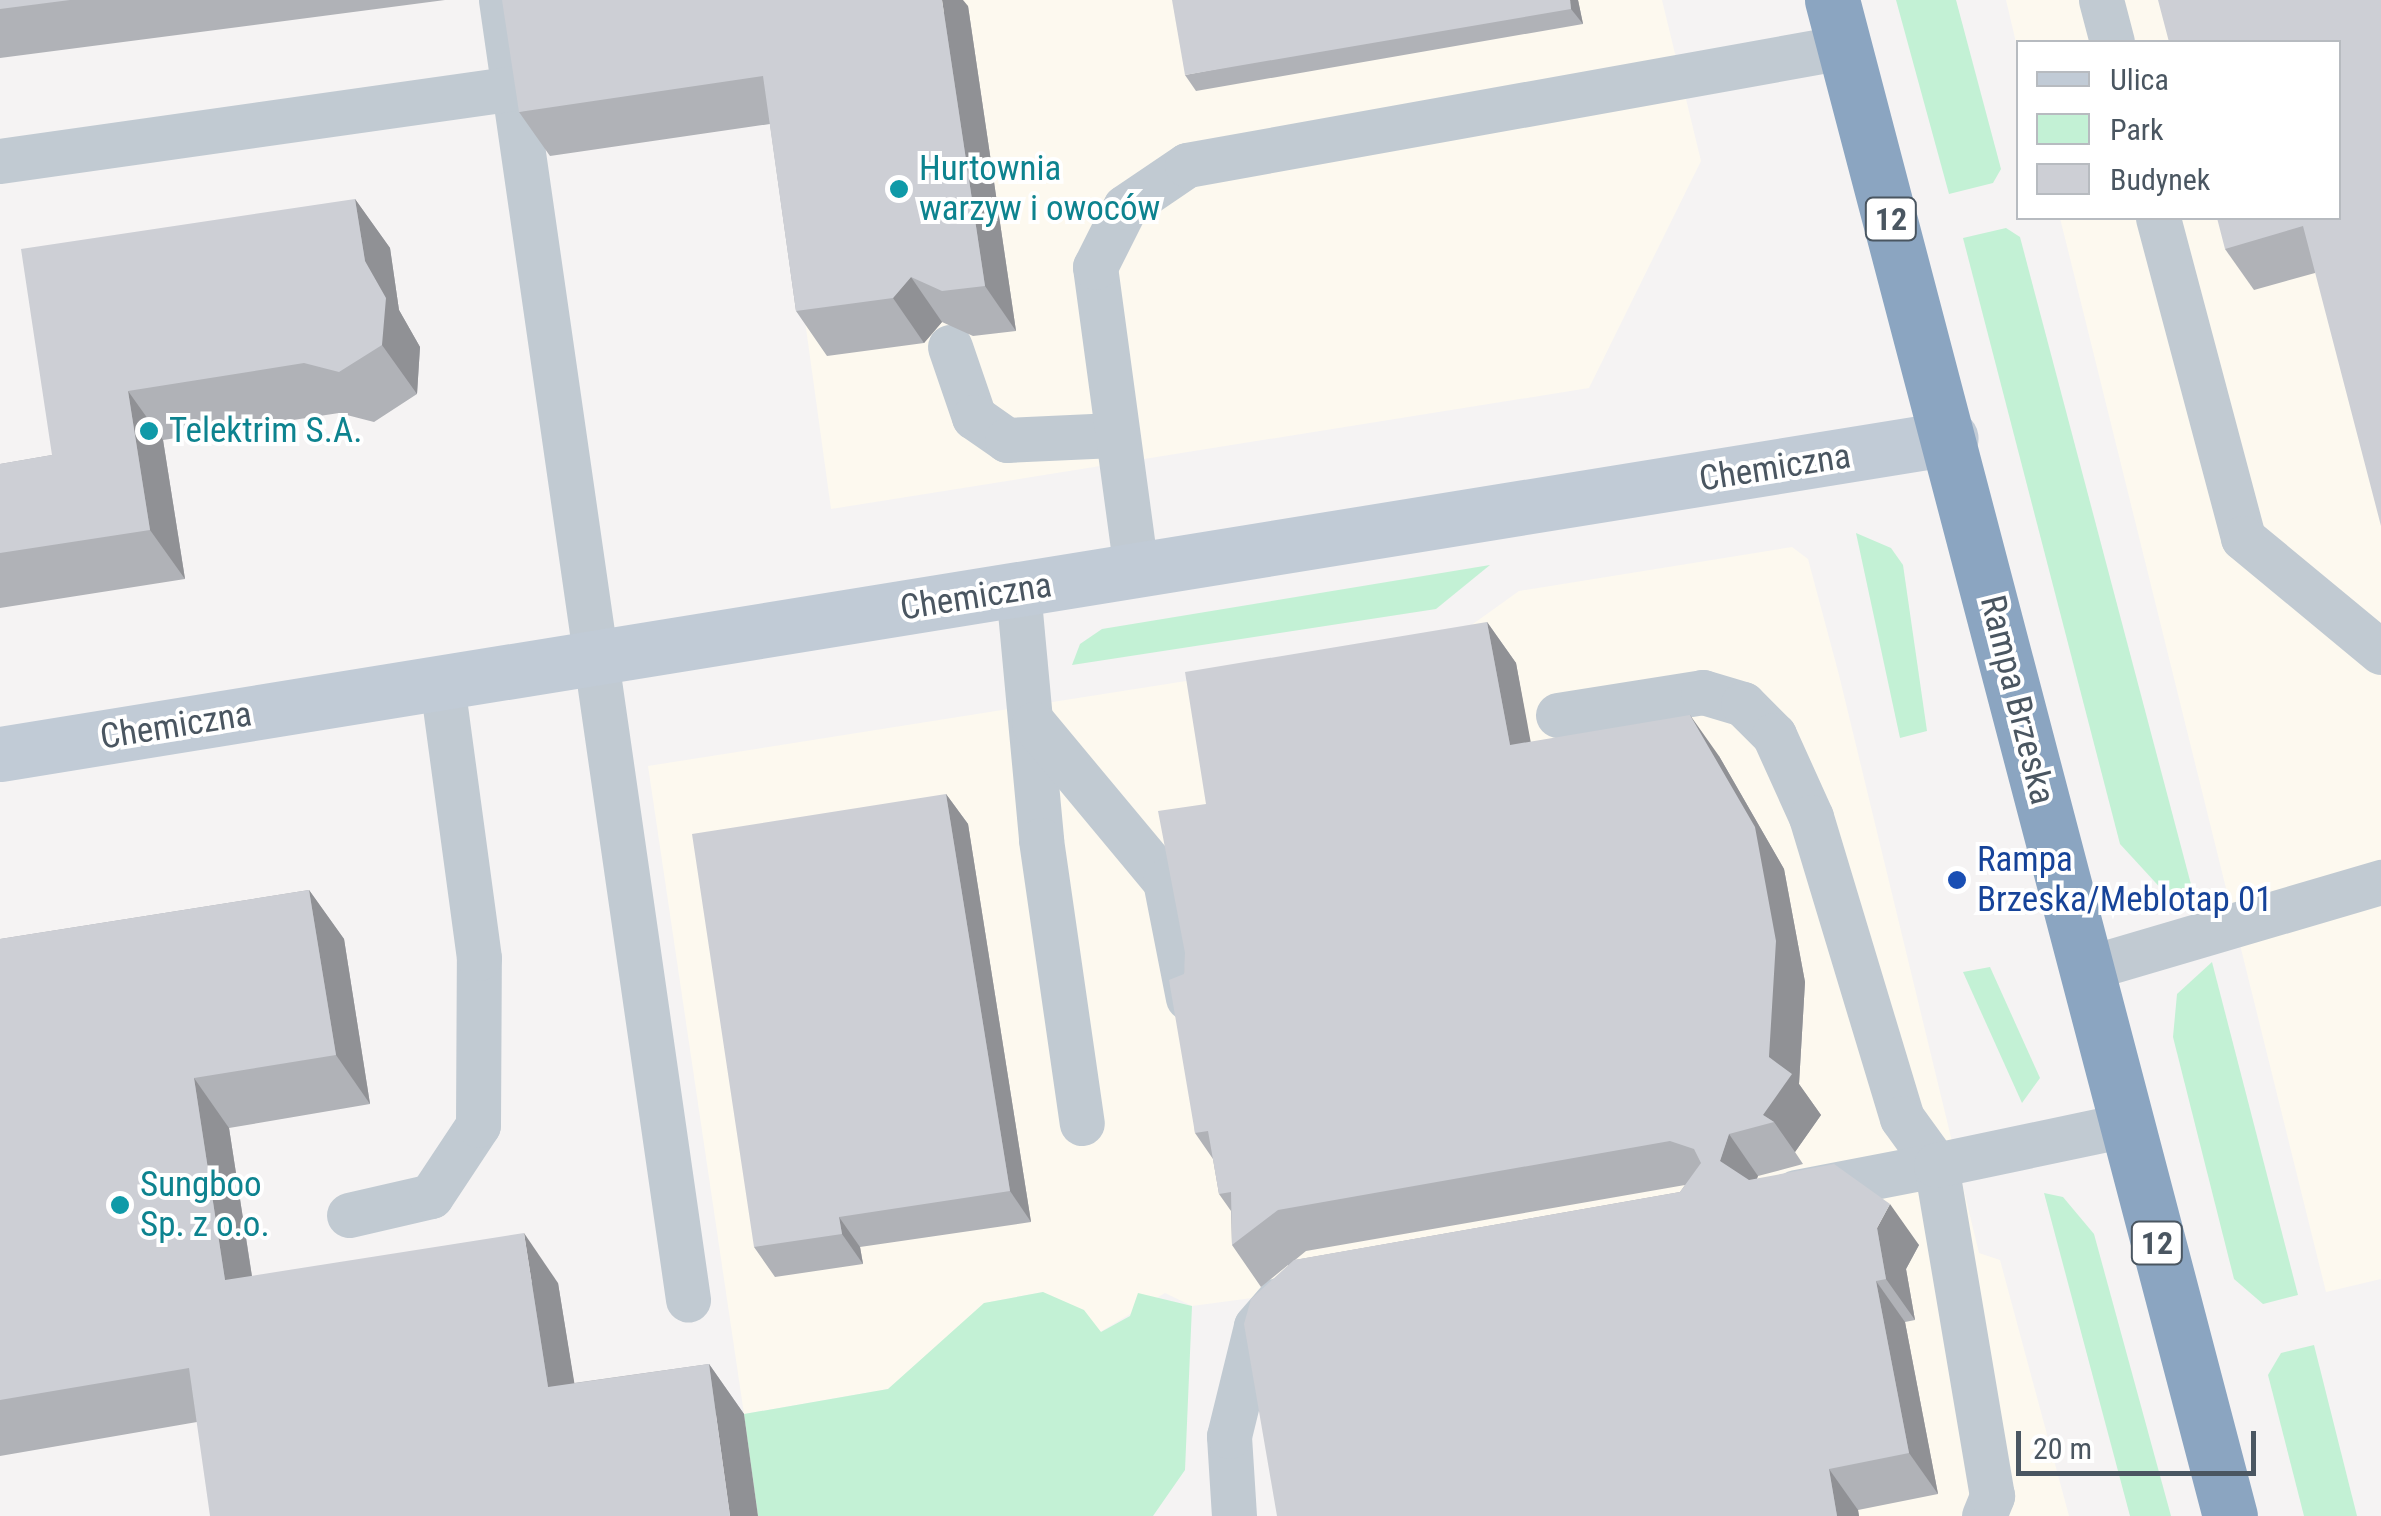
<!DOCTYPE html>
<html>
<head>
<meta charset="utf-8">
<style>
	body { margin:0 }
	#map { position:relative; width:2381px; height:1516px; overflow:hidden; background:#f5f3f3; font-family:"Roboto Condensed",sans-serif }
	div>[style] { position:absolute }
	.commercial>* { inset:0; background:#fdf9ef }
	.green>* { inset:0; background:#c3f1d5 }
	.lane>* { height:45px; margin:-22.5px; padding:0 22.5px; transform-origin:22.5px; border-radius:22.5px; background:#c1cad2 }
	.secondary>* { height:55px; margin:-27.5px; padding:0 27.5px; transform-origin:27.5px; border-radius:27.5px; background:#c1cbd6 }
	.highway>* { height:55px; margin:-27.5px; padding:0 27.5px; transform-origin:27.5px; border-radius:27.5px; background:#8ba5c1 }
	.wall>* { inset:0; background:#b0b2b7 }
	.shaded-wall>* { inset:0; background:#909195 }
	.building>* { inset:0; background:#cdcfd5 }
	.dots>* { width:28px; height:28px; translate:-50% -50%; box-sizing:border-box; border:5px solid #fff; border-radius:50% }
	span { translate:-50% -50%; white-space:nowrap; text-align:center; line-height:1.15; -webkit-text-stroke:8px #fff; paint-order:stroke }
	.shield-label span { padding:2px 8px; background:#fff; border:2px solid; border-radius:8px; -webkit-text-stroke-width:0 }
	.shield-label { font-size:32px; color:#4a5661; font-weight:700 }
	.culture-label { font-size:35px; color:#0d838f }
	.left { translate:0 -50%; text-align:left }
	.street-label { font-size:35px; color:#4a5661 }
	.transit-label { font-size:35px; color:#164399 }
	.legend { position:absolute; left:2016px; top:40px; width:325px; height:180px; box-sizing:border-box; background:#fff; border:2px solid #b7bbc0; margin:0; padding:12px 18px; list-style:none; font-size:30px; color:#4a5661 }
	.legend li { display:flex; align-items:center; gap:20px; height:50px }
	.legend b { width:50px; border:2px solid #b7bbc0 }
	.scale { position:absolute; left:2016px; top:1431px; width:240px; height:45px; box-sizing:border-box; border:5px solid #4a5661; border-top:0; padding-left:12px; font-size:30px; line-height:35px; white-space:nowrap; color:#4a5661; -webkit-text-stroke:8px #fff; paint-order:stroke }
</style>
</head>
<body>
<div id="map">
	<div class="commercial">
		<div style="clip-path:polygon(730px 0,1662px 0,1701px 161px,1589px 388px,831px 509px,772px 82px)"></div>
		<div style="clip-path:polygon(2006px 0,2381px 0,2381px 1279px,2326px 1292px,2060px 218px,2338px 218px,2338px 42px,2018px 42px,2018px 51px)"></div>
		<div style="clip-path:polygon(1792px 547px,1808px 559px,1839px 675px,1979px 1253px,2000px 1260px,2069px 1516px,1289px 1516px,1252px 1298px,1192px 1306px,1165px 1293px,1100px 1332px,1043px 1292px,985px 1303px,888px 1389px,744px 1414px,648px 766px,1452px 639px,1519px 591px)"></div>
	</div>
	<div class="green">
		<div style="clip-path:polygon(1896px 0,1956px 0,2001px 169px,1993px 183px,1949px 194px)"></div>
		<div style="clip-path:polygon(2006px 228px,2020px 237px,2193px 892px,2166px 894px,2120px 844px,1963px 238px)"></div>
		<div style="clip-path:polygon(1856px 533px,1891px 548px,1903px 565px,1927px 731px,1900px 738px)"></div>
		<div style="clip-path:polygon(1490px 565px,1436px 609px,1072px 665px,1080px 644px,1102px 629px)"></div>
		<div style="clip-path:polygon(2212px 962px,2298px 1295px,2263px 1304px,2234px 1279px,2173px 1037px,2177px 994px)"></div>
		<div style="clip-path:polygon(1990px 967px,2040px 1078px,2022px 1103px,1963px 972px)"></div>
		<div style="clip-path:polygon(2044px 1193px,2063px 1197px,2094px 1234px,2171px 1516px,2130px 1516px)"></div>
		<div style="clip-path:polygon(1043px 1292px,1084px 1310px,1101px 1332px,1130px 1316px,1138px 1293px,1192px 1306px,1185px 1470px,1153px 1516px,758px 1516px,744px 1414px,888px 1389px,984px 1303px)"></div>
		<div style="clip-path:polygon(2314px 1345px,2357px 1516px,2304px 1516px,2268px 1375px,2281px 1353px)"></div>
	</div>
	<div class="lane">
		<div style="left:501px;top:0;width:1313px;rotate:81.81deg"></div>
		<div style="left:2101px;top:0;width:43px;rotate:75.3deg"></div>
		<div style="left:0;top:161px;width:519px;rotate:-8.08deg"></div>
		<div style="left:2158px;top:218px;width:331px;rotate:75.1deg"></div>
		<div style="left:2243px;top:538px;width:179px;rotate:39.6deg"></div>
		<div style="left:950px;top:347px;width:74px;rotate:71.1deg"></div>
		<div style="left:974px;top:417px;width:40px;rotate:34.9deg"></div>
		<div style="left:1007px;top:440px;width:107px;rotate:-2.7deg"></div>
		<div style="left:1136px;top:570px;width:306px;rotate:-97.7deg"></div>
		<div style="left:1095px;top:267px;width:67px;rotate:-63.4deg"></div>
		<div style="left:1125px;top:207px;width:75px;rotate:-34.1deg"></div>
		<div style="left:1187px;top:165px;width:668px;rotate:-10.18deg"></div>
		<div style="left:1018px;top:590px;width:251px;rotate:84.7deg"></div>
		<div style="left:1041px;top:840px;width:286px;rotate:81.8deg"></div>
		<div style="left:1558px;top:715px;width:147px;rotate:-9deg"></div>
		<div style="left:1703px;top:692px;width:42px;rotate:16.7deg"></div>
		<div style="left:1743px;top:704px;width:44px;rotate:45deg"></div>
		<div style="left:1774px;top:735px;width:90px;rotate:65.7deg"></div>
		<div style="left:1811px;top:817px;width:314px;rotate:73.2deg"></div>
		<div style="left:1902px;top:1118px;width:58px;rotate:54.1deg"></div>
		<div style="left:1936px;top:1165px;width:143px;rotate:169.1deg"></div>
		<div style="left:1034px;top:724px;width:204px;rotate:50.2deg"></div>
		<div style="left:1165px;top:881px;width:119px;rotate:78.9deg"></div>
		<div style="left:2085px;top:969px;width:309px;rotate:-16.4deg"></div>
		<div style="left:349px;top:1215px;width:84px;rotate:-13deg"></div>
		<div style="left:431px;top:1196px;width:85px;rotate:-56.5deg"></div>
		<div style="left:478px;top:1125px;width:167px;rotate:-89.7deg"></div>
		<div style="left:479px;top:958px;width:277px;rotate:-97.7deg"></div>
		<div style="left:1234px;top:1516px;width:80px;rotate:-93.6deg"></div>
		<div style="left:1229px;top:1436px;width:113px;rotate:-76.2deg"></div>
		<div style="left:1256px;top:1326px;width:35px;rotate:-49deg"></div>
		<div style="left:1984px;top:1516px;width:22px;rotate:-68deg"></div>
		<div style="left:1992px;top:1496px;width:336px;rotate:-99.6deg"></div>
		<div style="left:1936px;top:1165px;width:194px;rotate:-11.9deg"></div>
	</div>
	<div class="secondary">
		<div style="left:0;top:754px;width:1976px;rotate:-9.2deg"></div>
	</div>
	<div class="highway">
		<div style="left:1832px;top:0;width:1567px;rotate:75.29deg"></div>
	</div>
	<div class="wall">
		<div style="clip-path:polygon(0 0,445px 0,0 58px)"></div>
		<div style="clip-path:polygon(1578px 0,1583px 24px,1196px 91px,1185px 75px)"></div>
		<div style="clip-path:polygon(2381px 0,2315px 273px,2254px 290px,2225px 249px)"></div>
		<div style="clip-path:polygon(968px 6px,1016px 331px,973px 336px,942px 322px,924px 343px,827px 356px,796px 311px,770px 124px,550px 156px,519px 112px)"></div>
		<div style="clip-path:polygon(355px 199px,390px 248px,399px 310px,420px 347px,417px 394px,374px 422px,339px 413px,163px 440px,185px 579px,0 608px,0 464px,52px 455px)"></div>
		<div style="clip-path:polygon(evenodd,1487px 622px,1516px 663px,1530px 742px,1719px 756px,1784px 869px,1805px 982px,1799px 1084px,1821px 1115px,1795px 1152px,1803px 1164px,1758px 1176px,1756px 1179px,1919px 1245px,1906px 1269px,1915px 1320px,1905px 1322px,1938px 1494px,1858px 1510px,1859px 1516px,1277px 1516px,1288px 1265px,1261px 1287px,1232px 1245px,1231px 1211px,1219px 1194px,1213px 1159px,1195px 1133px,1184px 974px,1206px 804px,1487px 622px,1685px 1185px,1680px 1192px,1295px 1260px,1306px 1251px,1685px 1185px)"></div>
		<div style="clip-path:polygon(946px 794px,968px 824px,1031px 1222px,860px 1247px,863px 1264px,775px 1277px,754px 1247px)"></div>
		<div style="clip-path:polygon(309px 890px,344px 939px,370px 1104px,229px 1128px,252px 1276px,558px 1283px,574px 1383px,709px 1364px,744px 1414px,197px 1422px,0 1456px,0 939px)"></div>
	</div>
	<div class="shaded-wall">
		<div style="clip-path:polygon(942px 0,963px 0,968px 6px,1016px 331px,985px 286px)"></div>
		<div style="clip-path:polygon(1570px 0,1578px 0,1583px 24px,1571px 9px)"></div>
		<div style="clip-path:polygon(355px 199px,390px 248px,399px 310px,420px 347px,417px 394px,382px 345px,365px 261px)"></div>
		<div style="clip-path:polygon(911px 277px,942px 322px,924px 343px,893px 298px)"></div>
		<div style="clip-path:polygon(128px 391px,163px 440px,185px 579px,150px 530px)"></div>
		<div style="clip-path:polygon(1487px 622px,1516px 663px,1539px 786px,1510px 745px)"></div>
		<div style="clip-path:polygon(1690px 715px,1719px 756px,1784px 869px,1805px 982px,1799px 1084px,1821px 1115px,1795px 1152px,1774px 1122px,1763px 1115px,1769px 1057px)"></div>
		<div style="clip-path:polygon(946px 794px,968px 824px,1031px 1222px,1010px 1191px)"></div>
		<div style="clip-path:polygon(309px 890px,344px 939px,370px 1104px,336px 1055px)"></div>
		<div style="clip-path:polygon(194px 1078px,229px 1128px,260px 1329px,225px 1280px)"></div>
		<div style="clip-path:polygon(1729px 1134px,1758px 1176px,1749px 1202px,1720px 1161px)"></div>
		<div style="clip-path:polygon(1890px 1204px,1919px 1245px,1906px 1269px,1915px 1320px,1886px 1279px,1877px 1228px)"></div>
		<div style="clip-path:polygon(839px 1217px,860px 1247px,863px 1264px,842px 1234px)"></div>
		<div style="clip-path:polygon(524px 1233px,558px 1283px,583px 1436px,548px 1387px)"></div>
		<div style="clip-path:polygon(1876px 1281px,1905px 1322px,1938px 1494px,1909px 1453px)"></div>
		<div style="clip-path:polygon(709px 1364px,744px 1414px,758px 1516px,730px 1516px)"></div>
		<div style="clip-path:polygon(1829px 1469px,1858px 1510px,1859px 1516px,1837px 1516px)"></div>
	</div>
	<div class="building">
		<div style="clip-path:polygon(0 0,70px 0,0 9px)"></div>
		<div style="clip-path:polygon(502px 0,942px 0,985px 286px,942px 291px,911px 277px,893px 298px,796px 311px,763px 76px,519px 112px)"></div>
		<div style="clip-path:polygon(1172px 0,1570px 0,1571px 9px,1185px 75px)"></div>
		<div style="clip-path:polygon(2158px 0,2381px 0,2381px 526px,2303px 226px,2225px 249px,2217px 218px,2338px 218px,2338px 42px,2169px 42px)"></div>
		<div style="clip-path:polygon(355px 199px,365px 261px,386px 298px,382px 345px,339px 372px,304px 363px,128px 391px,150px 530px,0 553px,0 464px,52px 455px,21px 249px)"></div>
		<div style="clip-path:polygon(1487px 622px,1510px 745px,1690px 715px,1755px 827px,1776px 941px,1769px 1057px,1792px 1074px,1763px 1115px,1774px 1122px,1729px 1134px,1720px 1161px,1749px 1180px,1834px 1164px,1890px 1204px,1877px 1228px,1886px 1279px,1876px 1281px,1909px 1453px,1829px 1469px,1837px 1516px,1277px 1516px,1244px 1324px,1251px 1299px,1294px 1260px,1680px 1192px,1701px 1163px,1694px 1149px,1670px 1141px,1278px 1210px,1232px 1245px,1231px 1192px,1219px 1194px,1208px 1131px,1195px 1133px,1169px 980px,1184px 974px,1185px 953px,1158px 811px,1206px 804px,1185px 672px)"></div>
		<div style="clip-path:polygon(946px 794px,1010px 1191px,839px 1217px,842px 1234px,754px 1247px,692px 834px)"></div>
		<div style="clip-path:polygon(309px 890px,336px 1055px,194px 1078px,225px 1280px,524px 1233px,548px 1387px,709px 1364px,730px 1516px,210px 1516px,189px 1368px,0 1400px,0 939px)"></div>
	</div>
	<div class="dots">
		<div style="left:899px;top:189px;background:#0f9aa8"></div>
		<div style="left:149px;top:431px;background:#0f9aa8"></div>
		<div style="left:1957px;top:880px;background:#1a4fb4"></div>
		<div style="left:120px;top:1205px;background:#0f9aa8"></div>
	</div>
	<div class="shield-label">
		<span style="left:1891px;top:219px">12</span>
		<span style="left:2157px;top:1243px">12</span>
	</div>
	<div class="culture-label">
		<span class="left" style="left:919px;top:189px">Hurtownia<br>warzyw i owoców</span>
		<span class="left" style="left:169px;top:431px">Telektrim S.A.</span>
		<span class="left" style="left:140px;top:1205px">Sungboo<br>Sp. z o.o.</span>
	</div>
	<div class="street-label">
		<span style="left:1775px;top:468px;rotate:-9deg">Chemiczna</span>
		<span style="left:976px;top:597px;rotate:-9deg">Chemiczna</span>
		<span style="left:2017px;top:700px;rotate:76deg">Rampa Brzeska</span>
		<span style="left:176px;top:726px;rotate:-9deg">Chemiczna</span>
	</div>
	<div class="transit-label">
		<span class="left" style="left:1977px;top:880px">Rampa<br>Brzeska/Meblotap 01</span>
	</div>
	<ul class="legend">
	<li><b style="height:12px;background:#c1cbd6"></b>Ulica</li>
	<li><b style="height:28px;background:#c3f1d5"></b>Park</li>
	<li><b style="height:28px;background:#cdcfd5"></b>Budynek</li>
	</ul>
	<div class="scale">20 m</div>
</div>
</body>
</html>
